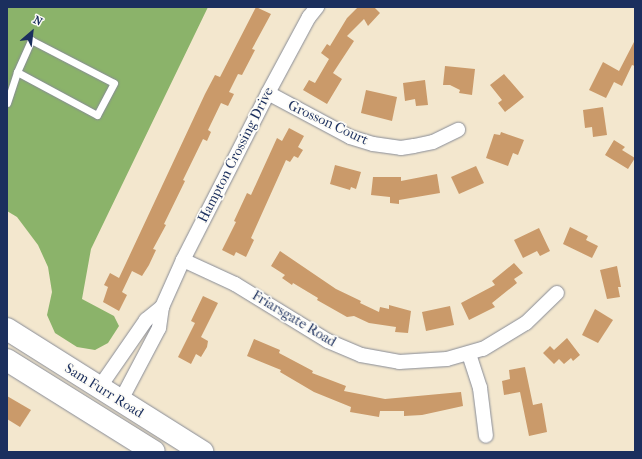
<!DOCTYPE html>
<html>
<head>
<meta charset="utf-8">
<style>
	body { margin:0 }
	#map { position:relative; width:642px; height:459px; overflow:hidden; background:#f3e7ce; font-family:"IM FELL French Canon",serif }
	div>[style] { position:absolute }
	.forest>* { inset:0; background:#8bb36a }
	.building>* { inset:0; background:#ca9a6a }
	.roads { filter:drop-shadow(0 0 1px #878b96) drop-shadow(0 0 1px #878b96) }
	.service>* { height:7px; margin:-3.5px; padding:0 3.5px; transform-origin:3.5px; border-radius:3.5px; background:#fff }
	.minor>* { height:14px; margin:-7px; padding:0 7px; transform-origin:7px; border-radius:7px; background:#fff }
	.primary>* { height:22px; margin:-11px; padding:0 11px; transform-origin:11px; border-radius:11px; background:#fff }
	span { translate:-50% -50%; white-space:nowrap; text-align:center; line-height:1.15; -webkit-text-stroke:3.5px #fdfcf7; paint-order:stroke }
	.street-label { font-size:14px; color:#1b2f5e }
	.frame { position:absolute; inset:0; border:8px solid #1b2f5e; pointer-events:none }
	.north { position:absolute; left:12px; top:12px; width:40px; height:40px; -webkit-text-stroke:3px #fdfcf7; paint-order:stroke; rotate:28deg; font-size:11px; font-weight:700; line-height:16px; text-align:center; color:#1b2f5e }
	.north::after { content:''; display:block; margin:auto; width:14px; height:18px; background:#1b2f5e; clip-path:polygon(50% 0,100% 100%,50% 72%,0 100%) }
</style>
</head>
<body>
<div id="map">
	<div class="forest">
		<div style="clip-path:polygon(7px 7px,208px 7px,91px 249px,82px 299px,114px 316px,119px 326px,108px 343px,95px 350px,77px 347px,55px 333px,47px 315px,52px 292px,48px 267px,38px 245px,17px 217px,7px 211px)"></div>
	</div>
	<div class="building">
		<div style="clip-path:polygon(256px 7px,271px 14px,252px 49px,255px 50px,242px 75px,238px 74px,229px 92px,234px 94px,228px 106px,221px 103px,208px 130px,211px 132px,207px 141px,203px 139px,183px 180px,185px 181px,164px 224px,166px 225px,153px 249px,156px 250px,149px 265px,142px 276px,132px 271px,122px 292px,127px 295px,119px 311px,103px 302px,108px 287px,104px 285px,110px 273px,119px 278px,205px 94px,215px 75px,220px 77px)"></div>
		<div style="clip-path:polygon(358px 7px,374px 7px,380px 13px,368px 26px,364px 19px,347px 36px,354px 41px,333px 73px,342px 79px,327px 104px,303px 90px,309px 80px,315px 83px,329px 59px,321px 53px,327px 44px,330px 46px,347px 18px)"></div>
		<div style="clip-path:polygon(635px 40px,635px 66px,632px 65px,622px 86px,614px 82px,606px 98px,589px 90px,603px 62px,619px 71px)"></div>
		<div style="clip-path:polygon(445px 66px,475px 69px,472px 95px,459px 93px,460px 90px,450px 85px,443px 85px)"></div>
		<div style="clip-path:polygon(504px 74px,524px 97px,505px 112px,498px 103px,502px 100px,490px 85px)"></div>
		<div style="clip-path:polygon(425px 80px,428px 105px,416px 106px,415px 99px,405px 101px,403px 83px)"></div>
		<div style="clip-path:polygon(366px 90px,397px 97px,392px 121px,361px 113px)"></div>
		<div style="clip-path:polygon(603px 107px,607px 135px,593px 137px,592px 127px,585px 128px,583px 110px)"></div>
		<div style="clip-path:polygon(289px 128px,304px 136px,298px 147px,303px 150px,298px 158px,294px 156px,290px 162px,286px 160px,251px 238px,254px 240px,246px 257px,236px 252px,234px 256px,222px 250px,236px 222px,234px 221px,247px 193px,251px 195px,277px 138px,282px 141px)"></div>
		<div style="clip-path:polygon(501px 132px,524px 140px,518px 155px,513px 153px,508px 166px,486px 158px,494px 134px,500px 135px)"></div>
		<div style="clip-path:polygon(614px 140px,625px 147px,622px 150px,635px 158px,628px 169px,605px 155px)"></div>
		<div style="clip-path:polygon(335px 165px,361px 172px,356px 189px,351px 187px,350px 190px,330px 184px)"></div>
		<div style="clip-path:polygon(476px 166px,484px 183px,459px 194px,451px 177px)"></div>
		<div style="clip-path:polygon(437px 174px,440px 193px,399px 200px,399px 204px,390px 203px,390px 197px,371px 195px,373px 177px,401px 177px,401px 181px)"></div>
		<div style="clip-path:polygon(570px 227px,588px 236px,586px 240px,598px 246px,592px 258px,563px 244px)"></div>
		<div style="clip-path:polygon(539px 228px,550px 251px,540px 256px,537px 251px,523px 258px,514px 240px)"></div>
		<div style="clip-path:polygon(280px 251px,336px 289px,361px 301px,360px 303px,379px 312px,380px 307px,389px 309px,389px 305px,411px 311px,408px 333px,395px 332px,396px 327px,369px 323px,354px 316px,347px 317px,317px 300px,318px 298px,293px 283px,292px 285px,282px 278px,285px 275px,271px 266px)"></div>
		<div style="clip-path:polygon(514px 263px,523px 273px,514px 279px,517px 283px,492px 303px,495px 307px,469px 320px,461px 303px,495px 285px,492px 281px)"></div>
		<div style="clip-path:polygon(617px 266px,621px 287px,618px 287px,620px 297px,607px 299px,600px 270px)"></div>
		<div style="clip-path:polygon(203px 296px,218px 303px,201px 337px,208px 341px,207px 347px,201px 357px,196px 354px,191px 364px,178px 357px,195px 323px,191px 321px)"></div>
		<div style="clip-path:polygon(450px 306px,454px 325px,426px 331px,422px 312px)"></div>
		<div style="clip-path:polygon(595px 309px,613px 320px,598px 343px,582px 335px)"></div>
		<div style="clip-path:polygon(567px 338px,580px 355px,573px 361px,571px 358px,564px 364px,559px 359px,554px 364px,543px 353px,550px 346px,554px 350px)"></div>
		<div style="clip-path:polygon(254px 339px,280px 350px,279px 353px,313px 371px,312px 373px,346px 386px,344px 391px,385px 399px,461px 392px,463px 406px,422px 415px,404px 416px,404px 411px,380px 411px,379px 417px,350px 412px,351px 407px,314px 392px,280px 372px,281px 370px,247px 356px)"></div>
		<div style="clip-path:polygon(525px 367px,533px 405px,542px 403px,547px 432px,529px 436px,520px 392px,504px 395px,502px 381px,510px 379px,509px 370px)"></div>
		<div style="clip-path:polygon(7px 396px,31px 410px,20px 427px,7px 419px)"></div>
	</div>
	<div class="roads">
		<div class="service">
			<div style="left:7px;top:103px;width:33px;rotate:-72deg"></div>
			<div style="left:17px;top:72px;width:35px;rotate:-66deg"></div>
			<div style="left:31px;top:40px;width:93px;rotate:27.4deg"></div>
			<div style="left:114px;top:83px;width:36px;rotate:118deg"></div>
			<div style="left:97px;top:115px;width:91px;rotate:-151.7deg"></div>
		</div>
		<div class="minor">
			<div style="left:268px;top:93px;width:93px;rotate:28.2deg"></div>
			<div style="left:350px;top:137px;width:24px;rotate:17deg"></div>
			<div style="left:373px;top:144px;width:28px;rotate:8deg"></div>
			<div style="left:401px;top:148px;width:13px;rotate:-9deg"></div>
			<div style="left:414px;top:146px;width:19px;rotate:-12deg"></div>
			<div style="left:433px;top:142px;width:28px;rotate:-26deg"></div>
			<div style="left:183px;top:260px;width:57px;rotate:24.8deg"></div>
			<div style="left:235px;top:284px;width:109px;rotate:31.5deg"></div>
			<div style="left:328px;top:341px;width:36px;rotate:23deg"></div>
			<div style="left:361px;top:355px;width:39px;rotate:10deg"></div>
			<div style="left:399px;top:362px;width:48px;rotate:-3.6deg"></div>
			<div style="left:447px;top:359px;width:37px;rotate:-16deg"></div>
			<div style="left:483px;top:349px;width:50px;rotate:-31.2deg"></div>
			<div style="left:526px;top:323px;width:43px;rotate:-44.1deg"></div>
			<div style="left:469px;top:354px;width:36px;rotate:72deg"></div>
			<div style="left:480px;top:388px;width:48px;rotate:82.9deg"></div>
			<div style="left:99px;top:388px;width:83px;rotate:-55.3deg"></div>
			<div style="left:146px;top:320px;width:21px;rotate:-39deg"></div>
			<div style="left:120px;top:402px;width:84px;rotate:-62.2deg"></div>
			<div style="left:159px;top:328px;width:21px;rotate:-82deg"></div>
			<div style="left:162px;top:307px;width:51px;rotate:-65.9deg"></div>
			<div style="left:183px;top:260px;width:187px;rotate:-63deg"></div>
			<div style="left:268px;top:93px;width:86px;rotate:-61.7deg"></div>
			<div style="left:309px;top:17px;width:13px;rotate:-51deg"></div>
		</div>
		<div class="primary">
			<div style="left:7px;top:329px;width:231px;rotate:32.2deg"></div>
			<div style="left:7px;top:360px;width:173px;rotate:32deg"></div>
		</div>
	</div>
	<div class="street-label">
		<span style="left:328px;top:123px;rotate:25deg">Grosson Court</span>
		<span style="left:236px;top:155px;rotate:-63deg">Hampton Crossing Drive</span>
		<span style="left:294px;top:319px;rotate:31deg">Friarsgate Road</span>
		<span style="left:104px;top:391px;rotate:32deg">Sam Furr Road</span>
	</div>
	<div class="frame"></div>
	<div class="north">N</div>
</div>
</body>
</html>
